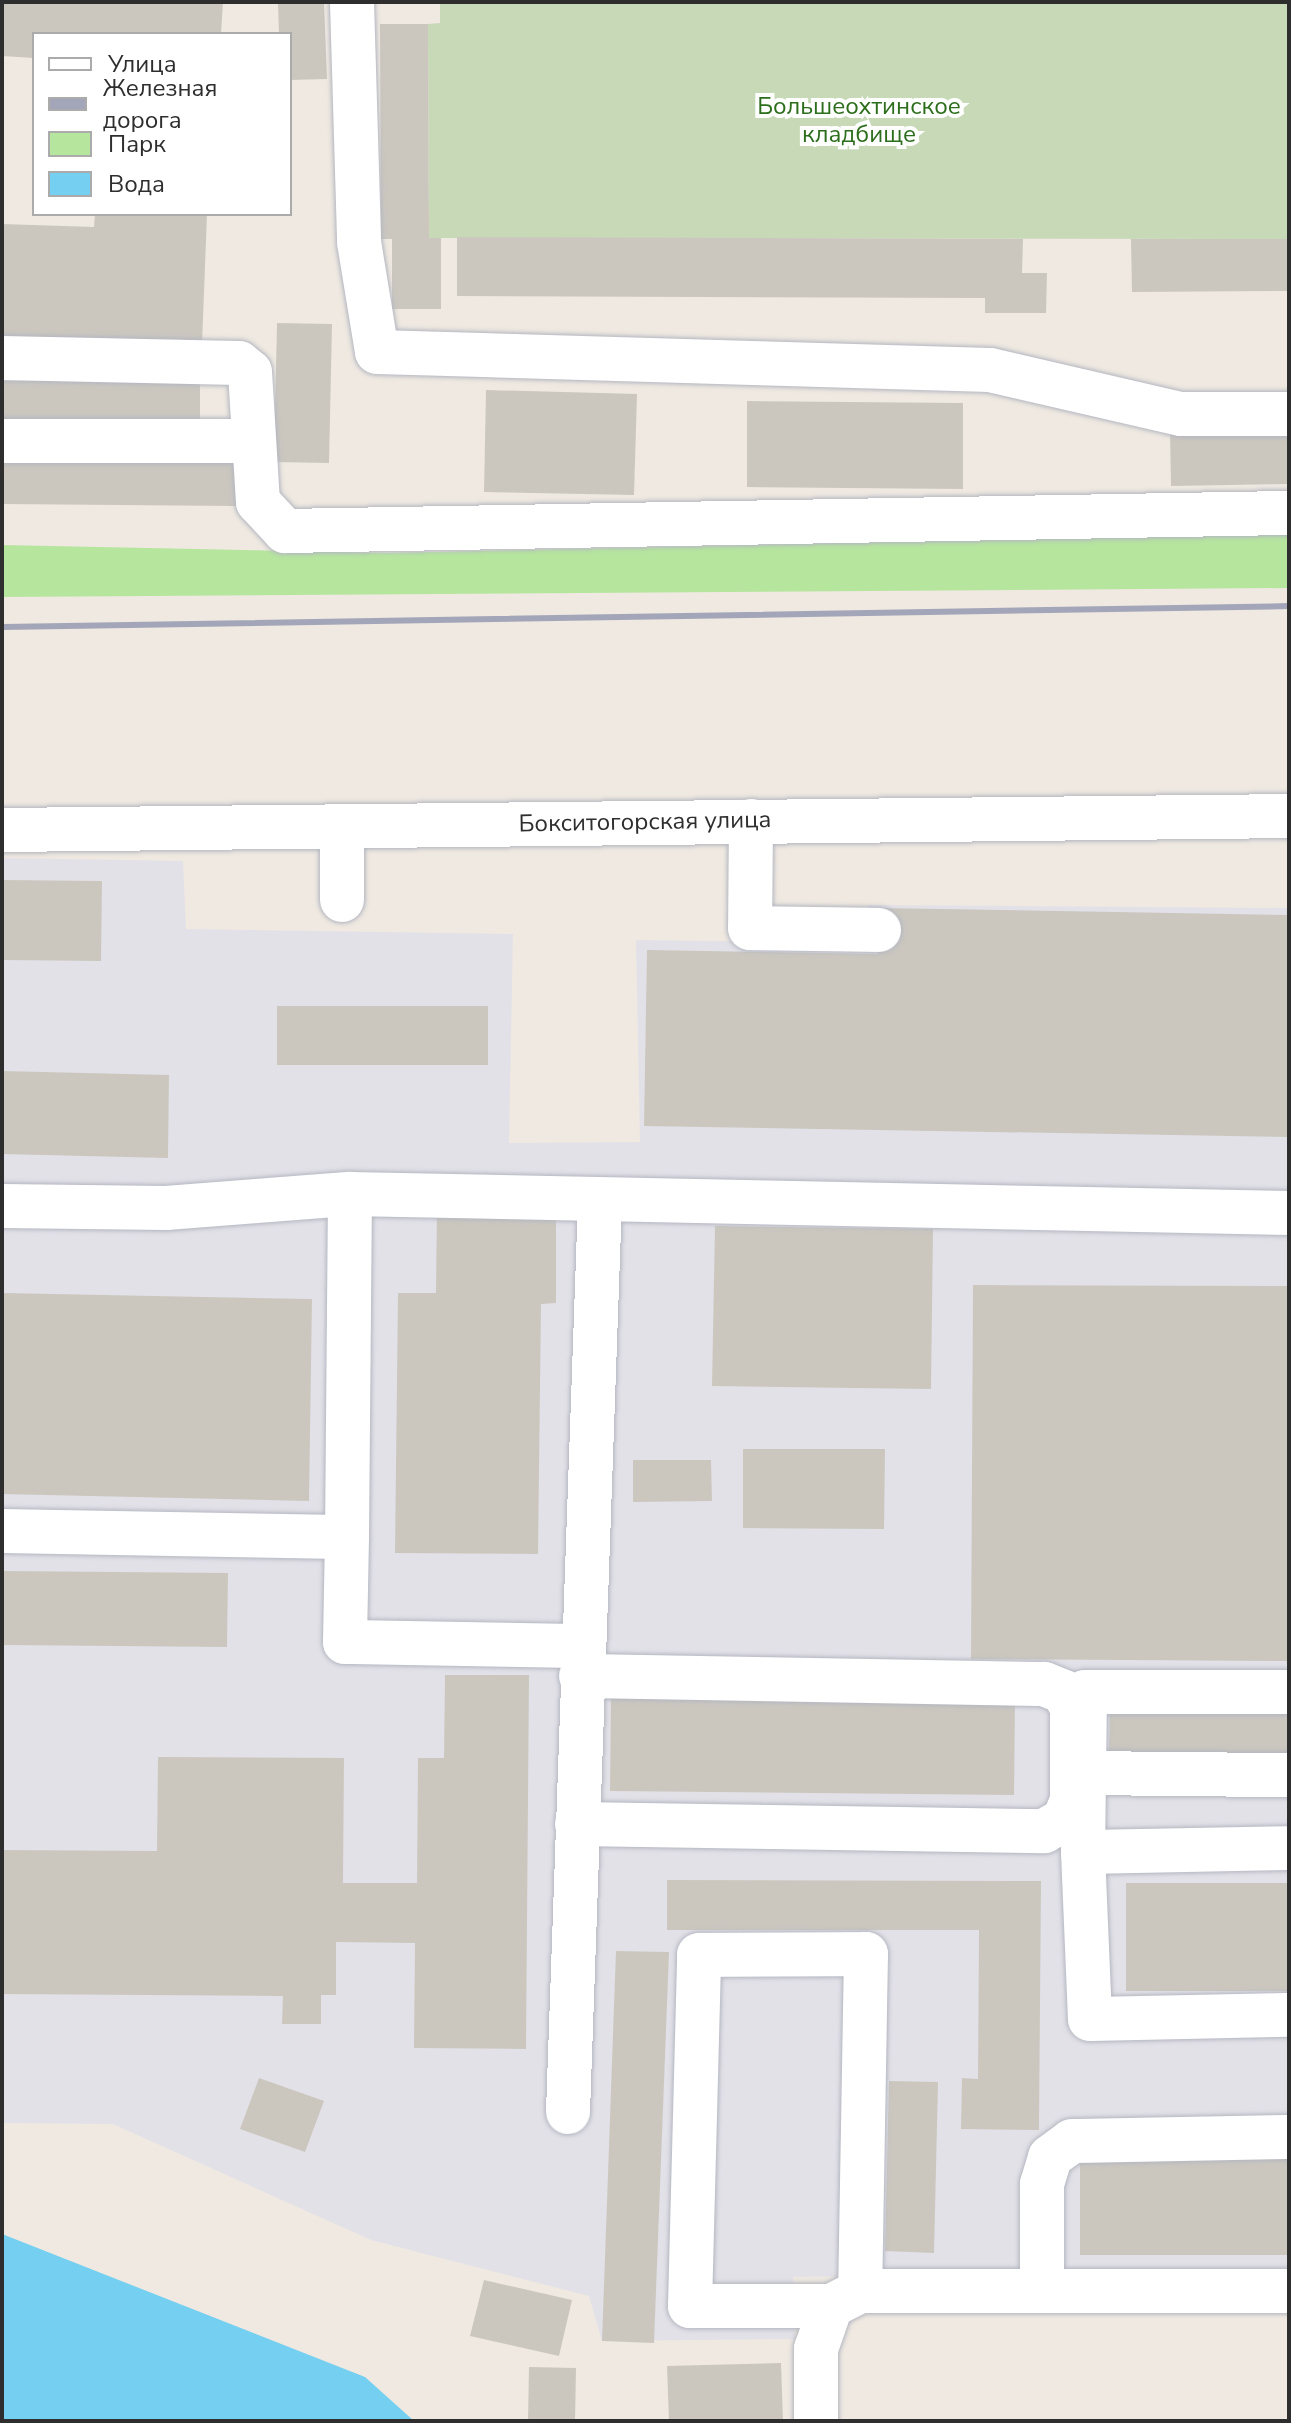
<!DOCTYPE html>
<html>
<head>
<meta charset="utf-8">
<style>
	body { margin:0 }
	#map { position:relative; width:1291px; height:2423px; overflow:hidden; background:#efe9e1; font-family:"Nunito Sans",sans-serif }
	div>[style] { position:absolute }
	.industrial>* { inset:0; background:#e3e1e8 }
	.green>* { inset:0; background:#b6e59e }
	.cemetery>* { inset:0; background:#c8d9b8 }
	.water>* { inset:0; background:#75cff0 }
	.building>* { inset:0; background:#cbc7bf }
	.roads { filter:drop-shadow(0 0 2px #b4b7c1) drop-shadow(0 0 2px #b4b7c1) }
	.minor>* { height:44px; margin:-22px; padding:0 22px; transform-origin:22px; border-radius:22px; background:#fff }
	.rail>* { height:6px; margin:-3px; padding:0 3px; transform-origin:3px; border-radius:3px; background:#a3a6b8 }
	span { translate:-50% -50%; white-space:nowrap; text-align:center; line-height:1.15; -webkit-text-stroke:8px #fff; paint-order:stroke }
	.park-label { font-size:24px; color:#2c6e1b }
	.street-label { font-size:24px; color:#2e2e2e }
	.frame { position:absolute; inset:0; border:4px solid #2e2e2e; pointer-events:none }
	.legend { position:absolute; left:32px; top:32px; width:260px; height:184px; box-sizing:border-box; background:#fff; border:2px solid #ababab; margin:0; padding:10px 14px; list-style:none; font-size:24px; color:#2e2e2e }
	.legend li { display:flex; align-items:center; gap:16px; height:40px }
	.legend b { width:40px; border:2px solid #ababab }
</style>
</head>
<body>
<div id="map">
	<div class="industrial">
		<div style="clip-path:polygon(2px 858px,183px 861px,186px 929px,513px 934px,509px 1143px,640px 1142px,636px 940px,867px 943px,868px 905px,1289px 908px,1289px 2271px,793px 2277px,795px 2339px,602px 2341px,589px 2296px,371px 2240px,113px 2124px,2px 2123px)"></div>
	</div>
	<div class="green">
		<div style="clip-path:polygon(1289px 533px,1289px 588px,2px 597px,2px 545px,388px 553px)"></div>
	</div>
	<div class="cemetery">
		<div style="clip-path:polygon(440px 2px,1289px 2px,1289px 239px,429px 238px,428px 24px,440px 23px)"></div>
	</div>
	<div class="water">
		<div style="clip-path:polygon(2px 2234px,365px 2377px,414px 2421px,2px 2421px)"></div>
	</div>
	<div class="building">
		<div style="clip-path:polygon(2px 2px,223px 2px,221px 34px,34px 34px,34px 58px,2px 56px)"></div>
		<div style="clip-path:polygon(278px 2px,324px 2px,327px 79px,290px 80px,290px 34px,279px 34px)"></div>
		<div style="clip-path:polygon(380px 24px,428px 24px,429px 238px,441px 238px,441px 309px,392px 309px,392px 239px,381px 239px)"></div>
		<div style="clip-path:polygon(95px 214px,207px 214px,202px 345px,2px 337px,2px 224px,94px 227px)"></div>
		<div style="clip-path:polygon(457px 237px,1023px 239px,1022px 273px,1047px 273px,1046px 313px,985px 313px,985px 298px,457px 296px)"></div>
		<div style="clip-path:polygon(1131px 239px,1289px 239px,1289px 291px,1132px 292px)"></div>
		<div style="clip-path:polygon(277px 323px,332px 324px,329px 463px,274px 462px)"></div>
		<div style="clip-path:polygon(2px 381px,200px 381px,200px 422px,2px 421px)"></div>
		<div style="clip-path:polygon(486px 390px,637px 394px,634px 495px,484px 492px)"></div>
		<div style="clip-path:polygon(747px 401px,963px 403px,963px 489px,747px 487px)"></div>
		<div style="clip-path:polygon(1289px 428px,1289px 484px,1171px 486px,1170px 429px)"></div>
		<div style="clip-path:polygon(2px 458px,237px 460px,236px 506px,2px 504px)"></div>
		<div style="clip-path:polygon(2px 880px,102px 881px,101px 961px,2px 960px)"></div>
		<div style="clip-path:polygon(879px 908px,1289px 915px,1289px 1137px,644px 1126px,647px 950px,878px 954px)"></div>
		<div style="clip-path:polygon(277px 1006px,488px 1006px,488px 1065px,277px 1065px)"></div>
		<div style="clip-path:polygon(2px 1071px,169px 1075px,168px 1158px,2px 1154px)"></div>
		<div style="clip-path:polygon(437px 1203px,556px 1204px,556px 1303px,541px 1304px,538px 1554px,395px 1553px,398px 1293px,436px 1293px)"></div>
		<div style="clip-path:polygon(715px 1226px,933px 1229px,931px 1389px,712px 1386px)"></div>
		<div style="clip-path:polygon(973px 1285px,1289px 1286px,1289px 1661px,971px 1659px)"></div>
		<div style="clip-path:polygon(2px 1293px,312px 1299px,309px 1501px,2px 1494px)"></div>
		<div style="clip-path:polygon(743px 1449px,885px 1449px,884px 1529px,743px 1528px)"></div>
		<div style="clip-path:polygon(633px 1460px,711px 1460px,712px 1501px,633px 1502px)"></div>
		<div style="clip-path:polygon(2px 1571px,228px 1573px,227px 1647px,2px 1645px)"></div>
		<div style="clip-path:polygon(445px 1675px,529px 1675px,526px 2049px,414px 2048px,415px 1943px,336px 1942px,336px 1995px,321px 1995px,321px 2024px,282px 2024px,283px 1996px,2px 1994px,2px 1850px,157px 1851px,158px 1757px,344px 1758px,343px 1883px,417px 1883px,418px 1758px,444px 1758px)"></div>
		<div style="clip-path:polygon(611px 1696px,1015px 1701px,1014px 1795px,610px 1791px)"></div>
		<div style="clip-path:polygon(1110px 1705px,1289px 1707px,1289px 1756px,1109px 1754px)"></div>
		<div style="clip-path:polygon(667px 1880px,1041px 1881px,1039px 2130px,961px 2129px,962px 2078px,978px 2079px,979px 1930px,667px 1930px)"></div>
		<div style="clip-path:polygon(1126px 1883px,1289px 1883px,1289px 1991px,1126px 1991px)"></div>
		<div style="clip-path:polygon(616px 1951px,669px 1952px,654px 2343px,602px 2341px)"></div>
		<div style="clip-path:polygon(259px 2078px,324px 2101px,305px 2152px,240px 2129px)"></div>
		<div style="clip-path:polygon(889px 2081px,938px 2082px,934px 2253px,885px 2251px)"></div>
		<div style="clip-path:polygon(1080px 2156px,1289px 2156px,1289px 2255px,1080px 2255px)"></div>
		<div style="clip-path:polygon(484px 2280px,572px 2300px,559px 2356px,470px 2336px)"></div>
		<div style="clip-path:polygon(781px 2363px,783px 2421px,669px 2421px,667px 2366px)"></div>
		<div style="clip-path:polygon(529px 2367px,576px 2368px,575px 2421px,528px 2421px)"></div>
	</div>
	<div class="roads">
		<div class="minor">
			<div style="left:352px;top:2px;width:240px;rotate:88.3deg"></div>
			<div style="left:359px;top:242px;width:111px;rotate:80.7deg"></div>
			<div style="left:377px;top:352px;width:613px;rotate:1.68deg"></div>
			<div style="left:990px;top:370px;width:196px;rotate:13deg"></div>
			<div style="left:1181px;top:414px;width:108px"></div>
			<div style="left:2px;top:358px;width:237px;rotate:1.2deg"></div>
			<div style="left:239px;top:363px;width:14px;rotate:39deg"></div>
			<div style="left:250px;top:372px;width:130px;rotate:86.5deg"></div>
			<div style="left:258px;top:502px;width:40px;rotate:47deg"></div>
			<div style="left:285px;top:531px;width:1004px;rotate:-1.03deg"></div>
			<div style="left:2px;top:441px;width:252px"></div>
			<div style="left:751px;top:821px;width:107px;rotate:90.5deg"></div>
			<div style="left:750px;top:928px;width:129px;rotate:0.9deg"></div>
			<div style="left:342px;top:826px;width:74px;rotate:90deg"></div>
			<div style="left:2px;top:830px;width:1287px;rotate:-0.62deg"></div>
			<div style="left:2px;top:1206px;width:164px;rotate:0.7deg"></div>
			<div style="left:166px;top:1208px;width:185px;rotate:-4.4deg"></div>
			<div style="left:350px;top:1194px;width:939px;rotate:1.16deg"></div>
			<div style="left:2px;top:1531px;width:345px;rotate:1deg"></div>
			<div style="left:347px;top:1537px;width:343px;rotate:-89.5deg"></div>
			<div style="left:347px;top:1537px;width:105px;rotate:91.1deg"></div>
			<div style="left:345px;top:1642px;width:237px;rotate:1deg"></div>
			<div style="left:1289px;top:1692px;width:204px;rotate:180deg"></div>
			<div style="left:1085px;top:1692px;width:160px;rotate:90.7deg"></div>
			<div style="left:1083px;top:1852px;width:167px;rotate:87.6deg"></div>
			<div style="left:1090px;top:2019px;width:199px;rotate:-1.2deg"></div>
			<div style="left:1083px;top:1773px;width:206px;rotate:0.6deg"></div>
			<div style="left:577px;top:1824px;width:467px;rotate:0.9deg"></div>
			<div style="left:1044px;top:1831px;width:23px;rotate:-29deg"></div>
			<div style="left:1064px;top:1820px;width:22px;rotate:-68deg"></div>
			<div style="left:1072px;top:1800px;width:92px;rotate:-90deg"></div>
			<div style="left:1072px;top:1708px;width:18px;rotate:-117deg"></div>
			<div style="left:1064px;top:1692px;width:22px;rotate:-158deg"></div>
			<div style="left:1044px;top:1684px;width:463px;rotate:-179deg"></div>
			<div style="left:1083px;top:1852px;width:206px;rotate:-1.1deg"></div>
			<div style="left:568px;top:2112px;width:913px;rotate:-87.99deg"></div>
			<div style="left:1042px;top:2291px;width:107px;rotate:-90deg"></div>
			<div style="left:1042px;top:2184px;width:28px;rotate:-73deg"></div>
			<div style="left:1050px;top:2157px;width:27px;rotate:-36deg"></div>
			<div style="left:1072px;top:2141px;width:217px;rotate:-1.1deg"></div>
			<div style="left:831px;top:2306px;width:141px;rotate:180deg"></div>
			<div style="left:690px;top:2306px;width:351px;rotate:-88.5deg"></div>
			<div style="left:699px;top:1955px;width:167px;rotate:-0.3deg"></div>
			<div style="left:866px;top:1954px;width:337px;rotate:91deg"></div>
			<div style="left:816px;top:2421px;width:72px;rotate:-90deg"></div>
			<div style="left:816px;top:2349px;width:46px;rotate:-70.8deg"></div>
			<div style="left:831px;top:2306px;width:33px;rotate:-27deg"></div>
			<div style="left:860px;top:2291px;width:429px"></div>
		</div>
	</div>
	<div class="rail">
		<div style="left:2px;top:627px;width:1287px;rotate:-0.93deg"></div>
	</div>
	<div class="park-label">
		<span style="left:859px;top:121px">Большеохтинское<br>кладбище</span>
	</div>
	<div class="street-label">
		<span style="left:645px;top:822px;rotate:-1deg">Бокситогорская улица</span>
	</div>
	<div class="frame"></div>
	<ul class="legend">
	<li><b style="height:10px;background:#fff"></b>Улица</li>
	<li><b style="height:10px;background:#a3a6b8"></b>Железная дорога</li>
	<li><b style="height:22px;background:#b6e59e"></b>Парк</li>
	<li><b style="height:22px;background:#75cff0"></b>Вода</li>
	</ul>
</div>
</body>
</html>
